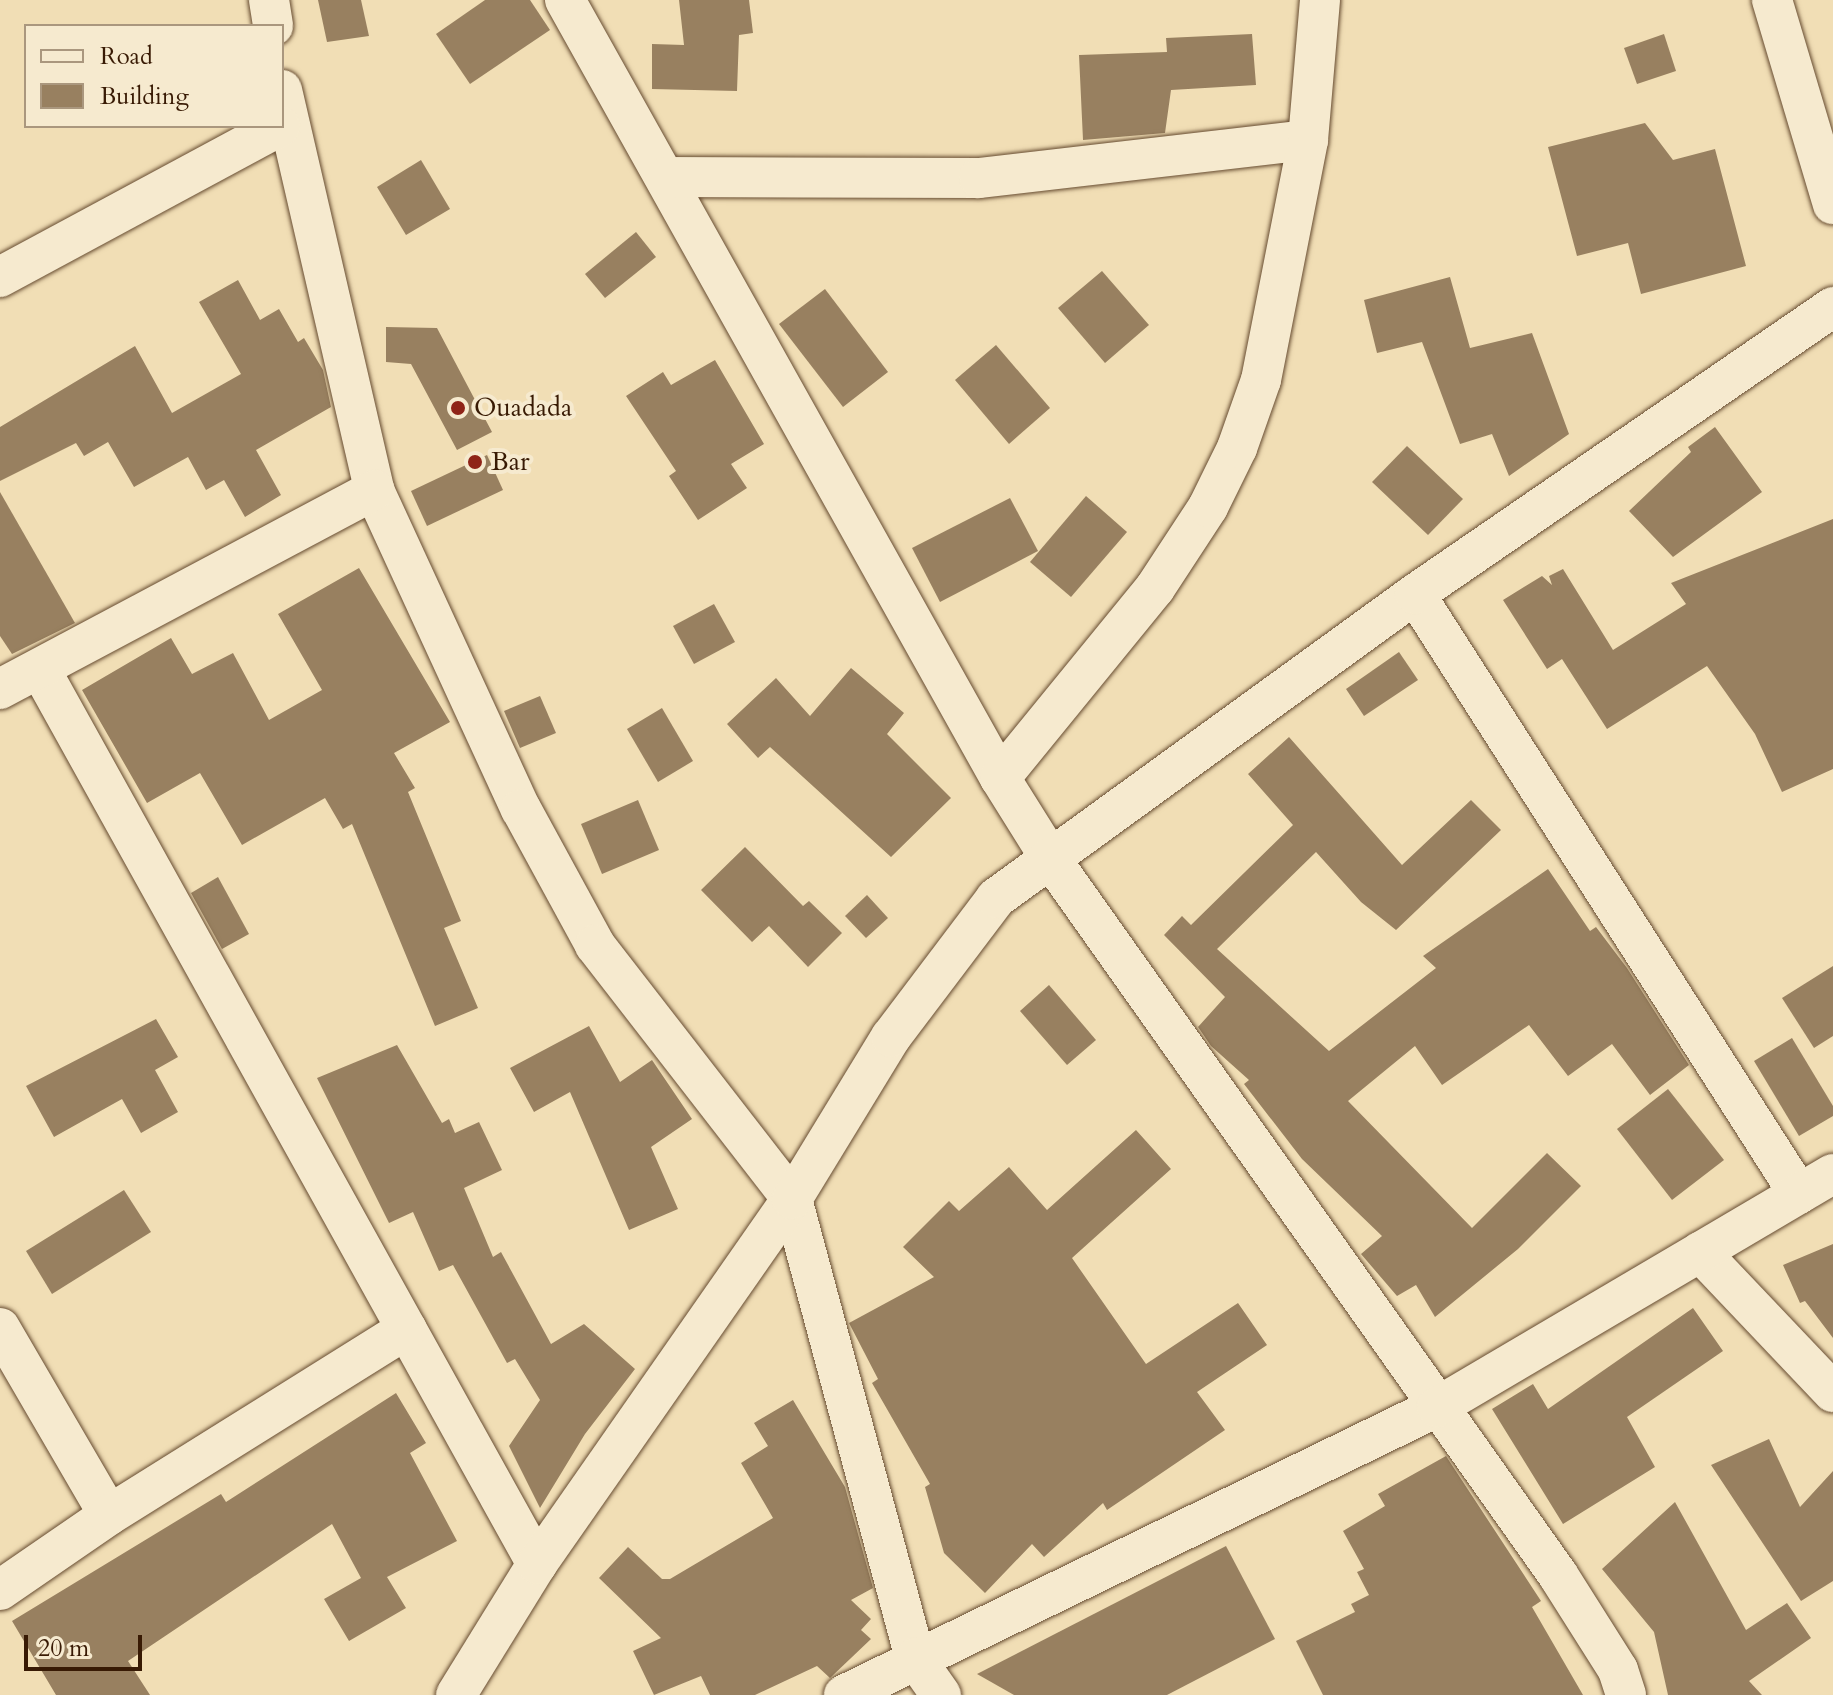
<!DOCTYPE html>
<html>
<head>
<meta charset="utf-8">
<style>
	body { margin:0 }
	#map { position:relative; width:1833px; height:1695px; overflow:hidden; background:#f1deb5; font-family:Cardo,serif }
	div>[style] { position:absolute }
	.building>* { inset:0; background:#988060 }
	.roads { filter:drop-shadow(0 0 2px #664b30) drop-shadow(0 0 2px #664b30) }
	.minor>* { height:40px; margin:-20px; padding:0 20px; transform-origin:20px; border-radius:20px; background:#f6eacf }
	.dots>* { width:22px; height:22px; translate:-50% -50%; box-sizing:border-box; border:4px solid #f6eacf; border-radius:50% }
	span { translate:-50% -50%; white-space:nowrap; text-align:center; line-height:1.15; -webkit-text-stroke:8px #f6eacf; paint-order:stroke }
	.poi-label { font-size:26px; color:#381a04 }
	.left { translate:0 -50%; text-align:left }
	.legend { position:absolute; left:24px; top:24px; width:260px; height:104px; box-sizing:border-box; background:#f6eacf; border:2px solid #aa977e; margin:0; padding:10px 14px; list-style:none; font-size:24px; color:#381a04 }
	.legend li { display:flex; align-items:center; gap:16px; height:40px }
	.legend b { width:40px; border:2px solid #aa977e }
	.scale { position:absolute; left:24px; top:1635px; width:118px; height:36px; box-sizing:border-box; border:4px solid #381a04; border-top:0; padding-left:10px; font-size:24px; line-height:28px; white-space:nowrap; color:#381a04; -webkit-text-stroke:6px #f6eacf; paint-order:stroke }
</style>
</head>
<body>
<div id="map">
	<div class="building">
		<div style="clip-path:polygon(318px 0,361px 0,369px 36px,327px 42px)"></div>
		<div style="clip-path:polygon(485px 0,530px 0,550px 30px,470px 84px,436px 34px)"></div>
		<div style="clip-path:polygon(679px 0,749px 0,753px 33px,739px 35px,737px 91px,652px 89px,652px 44px,684px 45px)"></div>
		<div style="clip-path:polygon(1252px 34px,1256px 85px,1171px 90px,1165px 133px,1083px 140px,1079px 55px,1167px 52px,1166px 38px)"></div>
		<div style="clip-path:polygon(1664px 34px,1676px 71px,1637px 84px,1624px 48px)"></div>
		<div style="clip-path:polygon(1645px 123px,1673px 160px,1715px 149px,1746px 266px,1641px 294px,1628px 243px,1577px 256px,1548px 147px)"></div>
		<div style="clip-path:polygon(421px 160px,450px 209px,406px 235px,377px 187px)"></div>
		<div style="clip-path:polygon(636px 232px,656px 257px,605px 298px,585px 274px)"></div>
		<div style="clip-path:polygon(1102px 271px,1149px 325px,1105px 363px,1058px 308px)"></div>
		<div style="clip-path:polygon(1450px 277px,1470px 348px,1532px 333px,1569px 434px,1509px 476px,1492px 434px,1460px 444px,1422px 342px,1377px 353px,1364px 300px)"></div>
		<div style="clip-path:polygon(238px 280px,260px 320px,279px 309px,298px 342px,304px 338px,323px 370px,331px 407px,256px 450px,281px 495px,245px 517px,224px 480px,206px 490px,188px 457px,134px 487px,108px 442px,84px 456px,76px 443px,0 481px,0 427px,135px 346px,172px 413px,241px 374px,199px 302px)"></div>
		<div style="clip-path:polygon(825px 289px,888px 372px,843px 407px,779px 324px)"></div>
		<div style="clip-path:polygon(386px 327px,437px 328px,492px 432px,457px 450px,411px 364px,386px 362px)"></div>
		<div style="clip-path:polygon(996px 345px,1050px 408px,1009px 444px,955px 380px)"></div>
		<div style="clip-path:polygon(715px 360px,764px 444px,731px 464px,747px 488px,698px 520px,669px 476px,676px 471px,626px 396px,663px 372px,671px 385px)"></div>
		<div style="clip-path:polygon(1715px 427px,1762px 492px,1673px 557px,1629px 511px,1691px 452px,1688px 447px)"></div>
		<div style="clip-path:polygon(1407px 446px,1463px 499px,1428px 535px,1372px 482px)"></div>
		<div style="clip-path:polygon(487px 455px,503px 490px,427px 526px,411px 491px)"></div>
		<div style="clip-path:polygon(0 492px,75px 623px,12px 654px,0 636px)"></div>
		<div style="clip-path:polygon(1086px 496px,1127px 532px,1071px 597px,1030px 562px)"></div>
		<div style="clip-path:polygon(1010px 498px,1038px 551px,940px 602px,912px 548px)"></div>
		<div style="clip-path:polygon(1833px 519px,1833px 769px,1782px 792px,1755px 734px,1707px 666px,1607px 729px,1562px 659px,1547px 669px,1503px 600px,1542px 576px,1552px 585px,1549px 576px,1563px 569px,1613px 650px,1686px 604px,1671px 583px)"></div>
		<div style="clip-path:polygon(359px 568px,450px 722px,394px 753px,415px 788px,408px 792px,461px 921px,444px 928px,478px 1008px,435px 1026px,352px 824px,343px 829px,325px 798px,242px 845px,200px 773px,147px 803px,82px 690px,171px 638px,192px 674px,233px 653px,269px 720px,322px 690px,278px 614px)"></div>
		<div style="clip-path:polygon(714px 604px,735px 642px,694px 664px,673px 626px)"></div>
		<div style="clip-path:polygon(1399px 652px,1418px 680px,1364px 716px,1346px 689px)"></div>
		<div style="clip-path:polygon(851px 668px,904px 713px,887px 734px,951px 798px,891px 857px,770px 747px,758px 758px,727px 724px,776px 678px,810px 716px)"></div>
		<div style="clip-path:polygon(540px 696px,556px 733px,520px 748px,504px 711px)"></div>
		<div style="clip-path:polygon(662px 708px,693px 761px,658px 782px,627px 729px)"></div>
		<div style="clip-path:polygon(1289px 737px,1402px 865px,1471px 800px,1501px 830px,1396px 930px,1361px 902px,1316px 852px,1217px 949px,1329px 1051px,1436px 968px,1423px 956px,1548px 869px,1590px 931px,1596px 927px,1627px 968px,1689px 1065px,1650px 1095px,1612px 1044px,1568px 1076px,1529px 1025px,1442px 1085px,1415px 1046px,1348px 1101px,1472px 1228px,1547px 1153px,1581px 1186px,1518px 1249px,1435px 1317px,1416px 1285px,1397px 1296px,1361px 1254px,1382px 1236px,1302px 1159px,1244px 1084px,1249px 1080px,1211px 1046px,1198px 1027px,1225px 997px,1164px 935px,1182px 916px,1191px 925px,1293px 825px,1248px 774px)"></div>
		<div style="clip-path:polygon(638px 800px,659px 850px,602px 874px,581px 824px)"></div>
		<div style="clip-path:polygon(745px 847px,803px 906px,809px 901px,842px 933px,808px 967px,769px 926px,752px 942px,701px 890px)"></div>
		<div style="clip-path:polygon(218px 877px,249px 934px,222px 949px,191px 893px)"></div>
		<div style="clip-path:polygon(867px 895px,888px 918px,866px 938px,845px 916px)"></div>
		<div style="clip-path:polygon(1833px 966px,1833px 1036px,1814px 1048px,1782px 998px)"></div>
		<div style="clip-path:polygon(1049px 985px,1096px 1040px,1067px 1065px,1020px 1011px)"></div>
		<div style="clip-path:polygon(156px 1019px,178px 1057px,155px 1070px,178px 1112px,141px 1133px,122px 1099px,54px 1137px,26px 1086px)"></div>
		<div style="clip-path:polygon(589px 1026px,620px 1082px,652px 1060px,692px 1119px,651px 1147px,678px 1209px,629px 1230px,570px 1092px,534px 1112px,510px 1068px)"></div>
		<div style="clip-path:polygon(1792px 1038px,1833px 1106px,1833px 1116px,1799px 1136px,1754px 1061px)"></div>
		<div style="clip-path:polygon(397px 1045px,442px 1123px,449px 1119px,455px 1133px,479px 1122px,502px 1170px,464px 1188px,493px 1257px,501px 1252px,551px 1344px,584px 1324px,635px 1369px,585px 1434px,540px 1508px,509px 1446px,540px 1400px,515px 1359px,507px 1363px,453px 1265px,439px 1271px,413px 1212px,389px 1223px,317px 1078px)"></div>
		<div style="clip-path:polygon(1668px 1089px,1724px 1160px,1672px 1200px,1617px 1129px)"></div>
		<div style="clip-path:polygon(1136px 1130px,1171px 1169px,1072px 1258px,1146px 1364px,1238px 1303px,1267px 1345px,1197px 1392px,1225px 1430px,1107px 1510px,1103px 1503px,1044px 1557px,1032px 1544px,985px 1593px,944px 1553px,925px 1487px,930px 1484px,872px 1383px,878px 1379px,849px 1323px,934px 1277px,903px 1247px,949px 1201px,959px 1211px,1009px 1167px,1047px 1210px)"></div>
		<div style="clip-path:polygon(124px 1190px,151px 1232px,52px 1294px,26px 1251px)"></div>
		<div style="clip-path:polygon(1833px 1244px,1833px 1338px,1805px 1301px,1800px 1303px,1783px 1265px)"></div>
		<div style="clip-path:polygon(1693px 1308px,1723px 1351px,1627px 1417px,1655px 1467px,1563px 1524px,1492px 1409px,1533px 1384px,1548px 1409px)"></div>
		<div style="clip-path:polygon(396px 1393px,426px 1443px,410px 1453px,457px 1541px,387px 1577px,406px 1608px,349px 1641px,324px 1599px,361px 1578px,332px 1524px,128px 1661px,150px 1695px,56px 1695px,12px 1621px,221px 1494px,226px 1502px)"></div>
		<div style="clip-path:polygon(793px 1400px,845px 1487px,873px 1588px,851px 1600px,871px 1619px,861px 1630px,871px 1639px,830px 1678px,817px 1666px,755px 1695px,710px 1695px,701px 1676px,654px 1695px,633px 1651px,661px 1638px,599px 1578px,628px 1547px,662px 1579px,670px 1579px,773px 1518px,741px 1463px,768px 1446px,754px 1423px)"></div>
		<div style="clip-path:polygon(1769px 1439px,1800px 1507px,1833px 1471px,1833px 1581px,1801px 1601px,1711px 1465px)"></div>
		<div style="clip-path:polygon(1446px 1456px,1541px 1601px,1532px 1607px,1583px 1695px,1323px 1695px,1296px 1641px,1355px 1612px,1351px 1604px,1369px 1595px,1357px 1572px,1364px 1569px,1343px 1531px,1385px 1506px,1378px 1494px)"></div>
		<div style="clip-path:polygon(1675px 1502px,1746px 1630px,1787px 1603px,1811px 1638px,1749px 1681px,1762px 1695px,1668px 1695px,1654px 1632px,1602px 1569px)"></div>
		<div style="clip-path:polygon(1226px 1546px,1275px 1639px,1167px 1695px,1014px 1695px,977px 1674px)"></div>
	</div>
	<div class="roads">
		<div class="minor">
			<div style="left:269px;top:0;width:26px;rotate:81deg"></div>
			<div style="left:565px;top:0;width:891px;rotate:60.79deg"></div>
			<div style="left:1000px;top:778px;width:94px;rotate:58deg"></div>
			<div style="left:1050px;top:858px;width:879px;rotate:54.68deg"></div>
			<div style="left:1558px;top:1575px;width:112px;rotate:57.7deg"></div>
			<div style="left:1618px;top:1670px;width:26px;rotate:72deg"></div>
			<div style="left:1772px;top:0;width:213px;rotate:73.4deg"></div>
			<div style="left:282px;top:90px;width:410px;rotate:77deg"></div>
			<div style="left:374px;top:490px;width:351px;rotate:65.3deg"></div>
			<div style="left:521px;top:809px;width:155px;rotate:61.4deg"></div>
			<div style="left:595px;top:945px;width:321px;rotate:52.2deg"></div>
			<div style="left:792px;top:1199px;width:475px;rotate:75deg"></div>
			<div style="left:915px;top:1658px;width:45px;rotate:54.9deg"></div>
			<div style="left:665px;top:177px;width:314px;rotate:0.2deg"></div>
			<div style="left:979px;top:178px;width:331px;rotate:-6.6deg"></div>
			<div style="left:0;top:277px;width:318px;rotate:-28.3deg"></div>
			<div style="left:1415px;top:594px;width:712px;rotate:57.38deg"></div>
			<div style="left:40px;top:669px;width:1024px;rotate:60.96deg"></div>
			<div style="left:0;top:689px;width:424px;rotate:-28deg"></div>
			<div style="left:1000px;top:778px;width:245px;rotate:-50.8deg"></div>
			<div style="left:1155px;top:588px;width:97px;rotate:-56.8deg"></div>
			<div style="left:1208px;top:507px;width:66px;rotate:-63.8deg"></div>
			<div style="left:1237px;top:448px;width:72px;rotate:-70.6deg"></div>
			<div style="left:1261px;top:380px;width:245px;rotate:-78.9deg"></div>
			<div style="left:1308px;top:140px;width:141px;rotate:-85.1deg"></div>
			<div style="left:1700px;top:1252px;width:193px;rotate:46.5deg"></div>
			<div style="left:0;top:1328px;width:216px;rotate:59.8deg"></div>
			<div style="left:0;top:1590px;width:132px;rotate:-34.5deg"></div>
			<div style="left:109px;top:1515px;width:351px;rotate:-32deg"></div>
			<div style="left:456px;top:1695px;width:154px;rotate:-58.3deg"></div>
			<div style="left:537px;top:1564px;width:445px;rotate:-55.1deg"></div>
			<div style="left:792px;top:1199px;width:190px;rotate:-58.6deg"></div>
			<div style="left:891px;top:1037px;width:174px;rotate:-52.9deg"></div>
			<div style="left:996px;top:898px;width:518px;rotate:-35.96deg"></div>
			<div style="left:1415px;top:594px;width:507px;rotate:-34.47deg"></div>
			<div style="left:844px;top:1695px;width:659px;rotate:-25.9deg"></div>
			<div style="left:1437px;top:1407px;width:459px;rotate:-30.5deg"></div>
		</div>
	</div>
	<div class="dots">
		<div style="left:458px;top:408px;background:#8f2418"></div>
		<div style="left:475px;top:462px;background:#8f2418"></div>
	</div>
	<div class="poi-label">
		<span class="left" style="left:474px;top:408px">Ouadada</span>
		<span class="left" style="left:491px;top:462px">Bar</span>
	</div>
	<ul class="legend">
	<li><b style="height:10px;background:#f6eacf"></b>Road</li>
	<li><b style="height:22px;background:#988060"></b>Building</li>
	</ul>
	<div class="scale">20 m</div>
</div>
</body>
</html>
